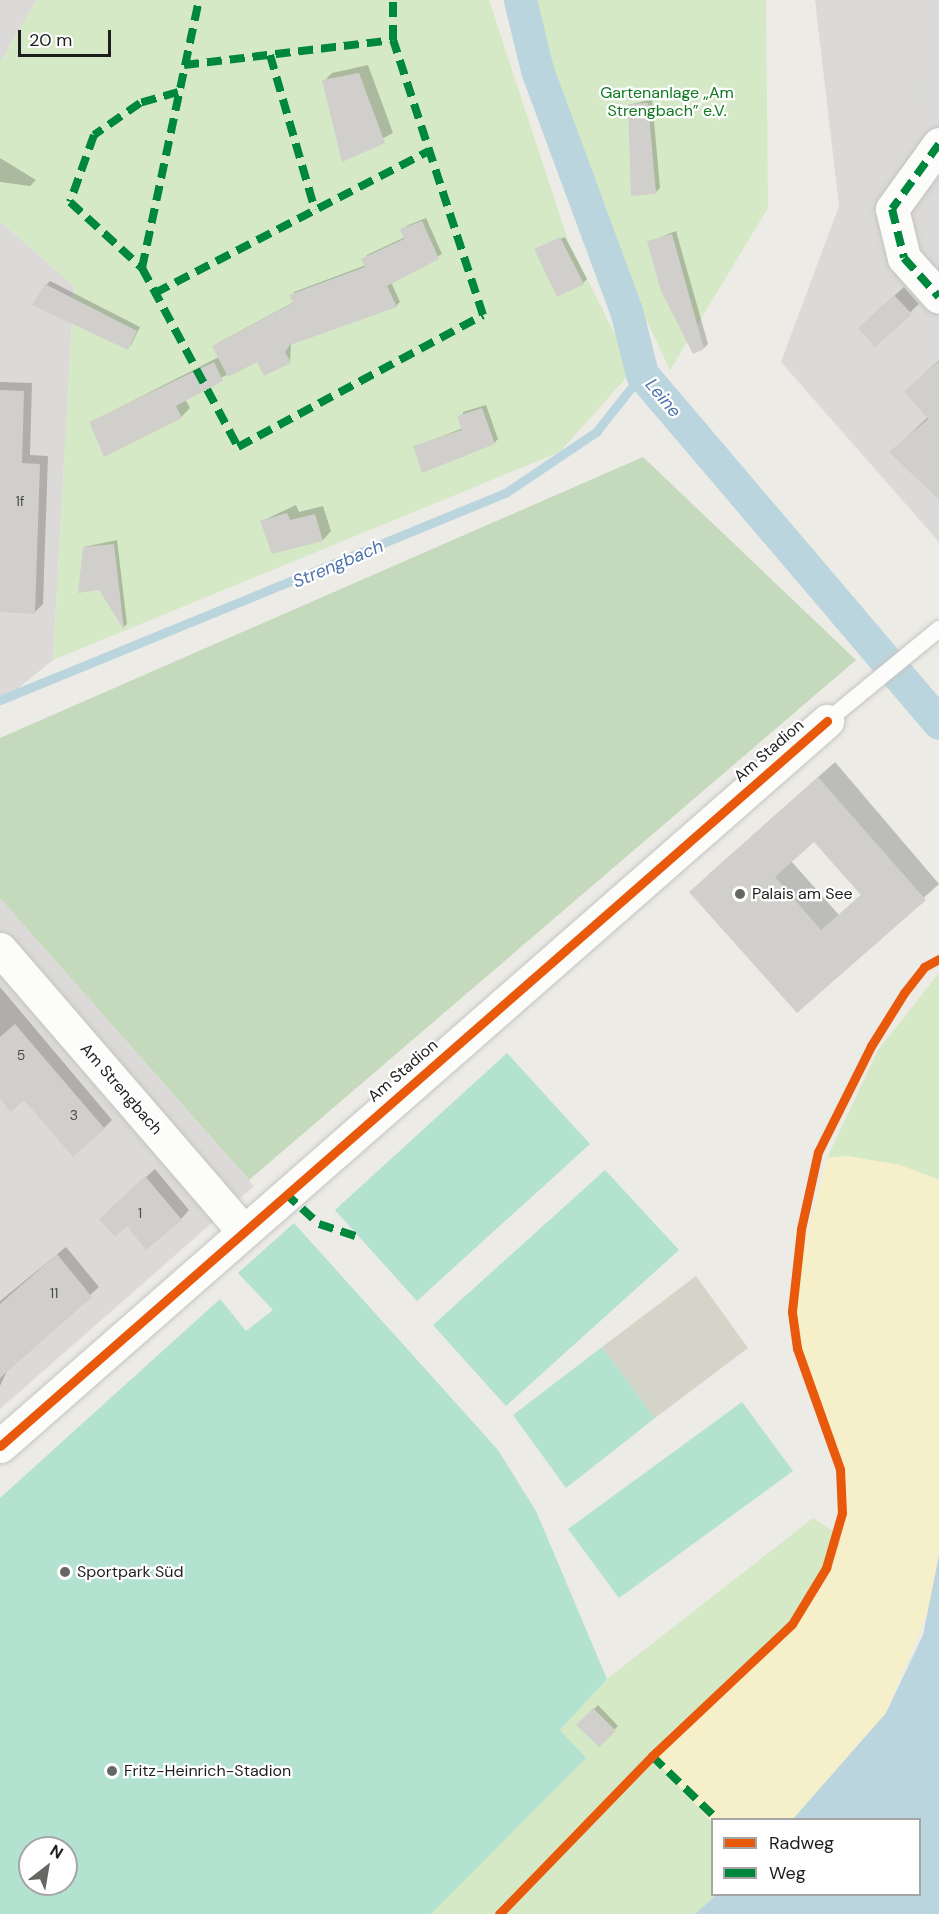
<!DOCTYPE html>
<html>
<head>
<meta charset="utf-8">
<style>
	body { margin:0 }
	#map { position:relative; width:939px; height:1914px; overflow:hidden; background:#ecebe6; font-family:"DM Sans",sans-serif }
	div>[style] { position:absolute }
	.residential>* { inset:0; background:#dbdad8 }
	.religious>* { inset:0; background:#dadad8 }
	.construction>* { inset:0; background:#d4d5c8 }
	.grass>* { inset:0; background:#d6e9c6 }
	.forest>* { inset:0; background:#c5dabc }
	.sand>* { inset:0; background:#f5efca }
	.pitch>* { inset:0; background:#b3e2d1 }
	.water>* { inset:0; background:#bbd5de }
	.shadow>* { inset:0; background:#0003 }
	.stream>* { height:9px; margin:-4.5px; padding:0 4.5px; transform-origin:4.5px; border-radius:4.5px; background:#bbd5de }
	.canal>* { height:33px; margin:-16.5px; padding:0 16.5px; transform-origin:16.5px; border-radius:16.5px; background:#bbd5de }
	.building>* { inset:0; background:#d0cfcb }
	.roads { filter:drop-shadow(0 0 2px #c5c4c2) drop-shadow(0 0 2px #c5c4c2) }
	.service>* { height:16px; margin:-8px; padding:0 8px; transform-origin:8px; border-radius:8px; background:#fcfcfb }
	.minor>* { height:33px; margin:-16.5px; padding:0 16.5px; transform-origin:16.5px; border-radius:16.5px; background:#fcfcfb }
	.quiet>* { height:8px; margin-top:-4px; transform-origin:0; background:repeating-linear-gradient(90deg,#00873e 0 15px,transparent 0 23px) }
	.cycleway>* { height:9px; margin:-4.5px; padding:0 4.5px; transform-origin:4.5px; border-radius:4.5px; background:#e8590c }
	.dots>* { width:16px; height:16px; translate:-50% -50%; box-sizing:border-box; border:3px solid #fff; border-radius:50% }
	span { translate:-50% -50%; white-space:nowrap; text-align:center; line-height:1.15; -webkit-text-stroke:4.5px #fff; paint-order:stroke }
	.number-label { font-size:14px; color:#4a4a49 }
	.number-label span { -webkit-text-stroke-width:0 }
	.park-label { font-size:16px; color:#0f7820 }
	.street-label { font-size:16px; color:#1e1e1e }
	.poi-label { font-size:16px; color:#1e1e1e }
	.left { translate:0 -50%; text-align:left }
	.water-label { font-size:18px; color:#4d74aa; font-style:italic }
	.legend { position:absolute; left:711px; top:1818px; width:210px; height:78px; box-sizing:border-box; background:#fff; border:2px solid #a5a5a5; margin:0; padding:8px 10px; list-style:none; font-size:18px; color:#1e1e1e }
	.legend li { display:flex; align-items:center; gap:12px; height:30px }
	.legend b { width:30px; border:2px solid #a5a5a5 }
	.north { position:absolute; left:18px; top:1836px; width:60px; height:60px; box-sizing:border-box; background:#fff; border:2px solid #a5a5a5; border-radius:50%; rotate:31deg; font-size:16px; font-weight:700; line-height:24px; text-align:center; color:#1e1e1e }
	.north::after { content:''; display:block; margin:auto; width:21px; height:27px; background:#666664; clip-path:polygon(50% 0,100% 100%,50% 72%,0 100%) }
	.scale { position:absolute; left:18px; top:30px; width:93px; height:27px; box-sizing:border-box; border:3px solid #1e1e1e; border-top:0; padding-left:8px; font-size:18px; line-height:21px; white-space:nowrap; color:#1e1e1e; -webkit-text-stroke:4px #fff; paint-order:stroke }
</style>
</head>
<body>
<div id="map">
	<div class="residential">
		<div style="clip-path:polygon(0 0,37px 0,0 62px)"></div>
		<div style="clip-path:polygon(815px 0,939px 0,939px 542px,781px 362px,839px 206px)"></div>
		<div style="clip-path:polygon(0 221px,74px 286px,53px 660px,0 703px)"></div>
		<div style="clip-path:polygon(0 898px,254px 1186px,0 1409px)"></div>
	</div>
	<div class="religious">
		<div style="clip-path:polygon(939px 70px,939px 97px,929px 106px,916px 90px)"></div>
	</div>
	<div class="construction">
		<div style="clip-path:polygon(696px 1276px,748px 1348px,655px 1418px,602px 1347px)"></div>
	</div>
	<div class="grass">
		<div style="clip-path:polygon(37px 0,489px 0,569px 243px,633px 370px,560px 452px,53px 660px,74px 286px,0 221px,0 62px)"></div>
		<div style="clip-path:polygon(534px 0,766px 0,768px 208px,670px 370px,607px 237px,532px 19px)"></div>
		<div style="clip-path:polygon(939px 973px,939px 1180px,900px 1165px,847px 1156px,827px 1158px,878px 1050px)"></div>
		<div style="clip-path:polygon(813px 1518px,836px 1533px,826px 1568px,793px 1622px,652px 1756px,712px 1822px,716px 1895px,695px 1914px,431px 1914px,585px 1758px,560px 1730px,607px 1679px)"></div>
	</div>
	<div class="forest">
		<div style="clip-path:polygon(643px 457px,856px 660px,249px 1180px,0 898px,0 738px)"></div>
	</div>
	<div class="sand">
		<div style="clip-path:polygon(847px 1156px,900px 1165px,939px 1180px,939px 1555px,927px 1614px,886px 1713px,793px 1819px,712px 1822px,652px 1756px,792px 1624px,826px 1568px,842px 1513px,840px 1469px,797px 1348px,792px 1311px,796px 1275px,827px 1158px)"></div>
	</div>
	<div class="pitch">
		<div style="clip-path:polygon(507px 1053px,590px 1144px,417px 1301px,335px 1210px)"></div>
		<div style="clip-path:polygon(605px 1170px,679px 1250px,506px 1406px,433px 1325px)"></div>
		<div style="clip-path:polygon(evenodd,294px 1223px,498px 1450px,536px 1511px,607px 1679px,560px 1730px,586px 1758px,431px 1914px,0 1914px,0 1498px,220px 1299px,246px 1331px,273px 1310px,238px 1273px,294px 1223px,30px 1848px,66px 1848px,66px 1884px,30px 1884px,30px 1848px)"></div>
		<div style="clip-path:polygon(602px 1347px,655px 1418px,566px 1488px,513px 1415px)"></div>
		<div style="clip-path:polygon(742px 1402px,793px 1471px,619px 1598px,568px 1529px)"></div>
	</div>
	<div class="water">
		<div style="clip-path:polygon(939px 1555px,939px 1914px,695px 1914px,716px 1895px,920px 1894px,920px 1820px,793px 1819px,886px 1713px,923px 1635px)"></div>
	</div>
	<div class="shadow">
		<div style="clip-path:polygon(368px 65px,393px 133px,343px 159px,324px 81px,332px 73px)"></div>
		<div style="clip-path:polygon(652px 99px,660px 188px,656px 192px,629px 105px)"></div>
		<div style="clip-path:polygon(0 158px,36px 180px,30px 186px,0 182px)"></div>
		<div style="clip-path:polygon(426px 218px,442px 254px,391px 282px,400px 302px,396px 306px,291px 343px,290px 362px,258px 360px,228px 374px,185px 399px,190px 408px,181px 417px,91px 422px,219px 357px,214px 347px,218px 343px,294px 302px,294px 292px,366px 265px,367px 255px,405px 237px,406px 226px)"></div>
		<div style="clip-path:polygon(676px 231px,708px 344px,704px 348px,649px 242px)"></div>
		<div style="clip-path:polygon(565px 237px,587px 279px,583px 283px,536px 249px)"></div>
		<div style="clip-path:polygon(50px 281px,140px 327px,131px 345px,127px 348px,46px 285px)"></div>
		<div style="clip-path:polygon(904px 287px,919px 304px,875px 345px,869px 319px)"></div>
		<div style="clip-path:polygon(939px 360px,939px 497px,891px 452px,928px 417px,906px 391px)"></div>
		<div style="clip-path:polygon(0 382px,32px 383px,30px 455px,48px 456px,43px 604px,35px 612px,0 546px)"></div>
		<div style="clip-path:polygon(486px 405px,498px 439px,494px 443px,415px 447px,463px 428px,463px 412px)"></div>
		<div style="clip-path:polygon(296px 505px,299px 512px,323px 506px,331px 531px,323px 540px,262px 521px)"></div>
		<div style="clip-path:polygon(117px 540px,127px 624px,124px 627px,99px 588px,84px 547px)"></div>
		<div style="clip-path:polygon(evenodd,835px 762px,939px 884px,797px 1011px,708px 875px,835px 762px,814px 840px,862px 894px,839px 915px,791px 861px,814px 840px)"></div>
		<div style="clip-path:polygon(0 987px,112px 1120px,104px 1128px,24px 1098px,0 1097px)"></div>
		<div style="clip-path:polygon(155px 1169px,189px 1210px,181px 1219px,127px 1224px,109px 1210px)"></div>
		<div style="clip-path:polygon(66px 1247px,99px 1287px,8px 1369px,0 1386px,0 1301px)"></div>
		<div style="clip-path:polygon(598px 1705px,618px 1726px,599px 1745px,579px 1725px)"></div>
	</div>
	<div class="stream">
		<div style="left:0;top:700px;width:546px;rotate:-22.29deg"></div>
		<div style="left:505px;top:493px;width:110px;rotate:-33.8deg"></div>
		<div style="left:596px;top:432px;width:74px;rotate:-51.6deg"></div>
	</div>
	<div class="canal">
		<div style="left:520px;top:0;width:72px;rotate:76.3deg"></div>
		<div style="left:537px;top:70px;width:256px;rotate:69.7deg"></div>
		<div style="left:626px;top:310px;width:66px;rotate:76deg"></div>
		<div style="left:642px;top:374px;width:458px;rotate:49.6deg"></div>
	</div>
	<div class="building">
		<div style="clip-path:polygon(359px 73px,385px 143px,342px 162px,322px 80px)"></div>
		<div style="clip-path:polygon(648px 103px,656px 194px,631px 196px,628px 104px)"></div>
		<div style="clip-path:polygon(422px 221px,439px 259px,387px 286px,397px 307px,290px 345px,285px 352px,291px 363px,264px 376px,257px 362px,228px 377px,212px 346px,293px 303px,289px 295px,365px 267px,361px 259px,404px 239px,400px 229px)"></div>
		<div style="clip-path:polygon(672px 234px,704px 349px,693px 354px,661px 291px,647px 241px)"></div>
		<div style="clip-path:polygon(560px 237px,584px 284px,557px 297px,534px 249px)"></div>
		<div style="clip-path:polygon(45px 284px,137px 331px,128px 350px,32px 305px)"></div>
		<div style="clip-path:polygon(894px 295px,912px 314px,875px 347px,858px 328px)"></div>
		<div style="clip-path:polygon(939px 361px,939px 500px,889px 452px,928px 419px,904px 391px)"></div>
		<div style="clip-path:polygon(214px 362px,223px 381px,176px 406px,182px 418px,104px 457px,89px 422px)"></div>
		<div style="clip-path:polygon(0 390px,24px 391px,22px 463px,40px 464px,35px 614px,0 612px)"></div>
		<div style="clip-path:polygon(482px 408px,495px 444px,422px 473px,413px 446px,462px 430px,457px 416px)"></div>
		<div style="clip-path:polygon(287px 513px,290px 520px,315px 514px,323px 541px,272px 554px,260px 521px)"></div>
		<div style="clip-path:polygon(114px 544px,124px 630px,99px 590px,78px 593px,83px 547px)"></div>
		<div style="clip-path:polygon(evenodd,818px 777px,926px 900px,797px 1013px,689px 892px,818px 777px,814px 842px,861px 895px,821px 930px,775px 877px,814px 842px)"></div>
		<div style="clip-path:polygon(15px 1024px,105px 1129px,73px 1157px,24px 1100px,11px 1112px,0 1099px,0 1037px)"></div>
		<div style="clip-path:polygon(145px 1176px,182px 1220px,146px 1250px,127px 1226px,115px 1237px,99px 1219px)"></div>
		<div style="clip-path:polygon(57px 1254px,92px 1297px,0 1378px,0 1304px)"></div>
		<div style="clip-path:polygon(593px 1708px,616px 1731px,599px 1747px,576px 1725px)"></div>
	</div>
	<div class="roads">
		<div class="service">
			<div style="left:827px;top:721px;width:145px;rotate:-39.4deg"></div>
		</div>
		<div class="minor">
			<div style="left:939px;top:144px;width:80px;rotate:125.9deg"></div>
			<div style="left:892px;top:209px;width:50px;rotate:76.2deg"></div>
			<div style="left:904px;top:258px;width:52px;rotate:48.1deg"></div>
			<div style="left:0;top:949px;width:372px;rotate:49.2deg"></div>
			<div style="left:0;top:1446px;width:1100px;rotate:-41.24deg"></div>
		</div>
	</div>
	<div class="quiet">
		<div style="left:270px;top:55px;width:161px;rotate:73.8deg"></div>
		<div style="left:184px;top:65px;width:210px;rotate:-6.8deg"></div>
		<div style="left:393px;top:40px;width:40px;rotate:-90deg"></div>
		<div style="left:178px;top:92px;width:40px;rotate:164deg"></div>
		<div style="left:140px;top:103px;width:56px;rotate:145.2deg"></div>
		<div style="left:94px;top:135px;width:71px;rotate:109.7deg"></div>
		<div style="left:70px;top:202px;width:98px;rotate:42.5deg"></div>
		<div style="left:142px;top:268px;width:203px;rotate:61.8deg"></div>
		<div style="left:238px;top:447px;width:278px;rotate:-28.3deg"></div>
		<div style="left:483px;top:315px;width:289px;rotate:-108.1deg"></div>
		<div style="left:939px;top:144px;width:80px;rotate:125.9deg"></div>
		<div style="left:892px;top:209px;width:50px;rotate:76.2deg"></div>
		<div style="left:904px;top:258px;width:52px;rotate:48.1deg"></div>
		<div style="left:142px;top:268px;width:274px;rotate:-78deg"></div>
		<div style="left:155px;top:293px;width:309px;rotate:-27.4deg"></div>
		<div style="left:285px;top:1193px;width:46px;rotate:42.4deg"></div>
		<div style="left:319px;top:1224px;width:44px;rotate:18.4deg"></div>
		<div style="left:652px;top:1756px;width:92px;rotate:44.1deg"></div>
	</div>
	<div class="cycleway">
		<div style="left:0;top:1446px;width:1100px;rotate:-41.24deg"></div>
		<div style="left:499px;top:1914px;width:220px;rotate:-45.9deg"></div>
		<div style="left:652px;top:1756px;width:192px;rotate:-43.3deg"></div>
		<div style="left:792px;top:1624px;width:66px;rotate:-58.7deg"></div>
		<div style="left:826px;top:1568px;width:57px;rotate:-73.8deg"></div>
		<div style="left:842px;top:1513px;width:44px;rotate:-92.6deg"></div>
		<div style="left:840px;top:1469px;width:128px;rotate:-109.6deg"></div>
		<div style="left:797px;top:1348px;width:37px;rotate:-98deg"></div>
		<div style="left:792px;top:1311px;width:82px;rotate:-83.7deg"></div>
		<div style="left:801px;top:1229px;width:79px;rotate:-77.6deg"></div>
		<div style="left:818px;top:1152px;width:119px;rotate:-63.4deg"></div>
		<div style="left:871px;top:1046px;width:62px;rotate:-58.1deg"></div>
		<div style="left:904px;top:993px;width:33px;rotate:-52deg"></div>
		<div style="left:924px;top:967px;width:17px;rotate:-28deg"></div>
	</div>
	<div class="dots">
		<div style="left:740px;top:894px;background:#666664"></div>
		<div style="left:65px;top:1572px;background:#666664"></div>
		<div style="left:112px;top:1771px;background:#666664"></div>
	</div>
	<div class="number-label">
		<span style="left:20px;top:501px">1f</span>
		<span style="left:21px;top:1055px">5</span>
		<span style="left:74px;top:1115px">3</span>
		<span style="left:140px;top:1213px">1</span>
		<span style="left:54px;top:1293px">11</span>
	</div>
	<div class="park-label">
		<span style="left:667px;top:102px">Gartenanlage „Am<br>Strengbach” e.V.</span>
	</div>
	<div class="street-label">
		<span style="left:769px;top:751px;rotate:-41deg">Am Stadion</span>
		<span style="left:403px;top:1071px;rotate:-41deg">Am Stadion</span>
		<span style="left:121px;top:1089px;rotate:49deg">Am Strengbach</span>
	</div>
	<div class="poi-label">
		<span class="left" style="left:752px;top:894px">Palais am See</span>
		<span class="left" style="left:77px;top:1572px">Sportpark Süd</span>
		<span class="left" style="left:124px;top:1771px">Fritz-Heinrich-Stadion</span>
	</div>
	<div class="water-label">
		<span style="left:663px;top:398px;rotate:50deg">Leine</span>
		<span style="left:338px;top:564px;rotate:-23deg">Strengbach</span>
	</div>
	<ul class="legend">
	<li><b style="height:8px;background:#e8590c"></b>Radweg</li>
	<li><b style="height:8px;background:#00873e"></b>Weg</li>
	</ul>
	<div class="north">N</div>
	<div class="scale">20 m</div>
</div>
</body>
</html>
